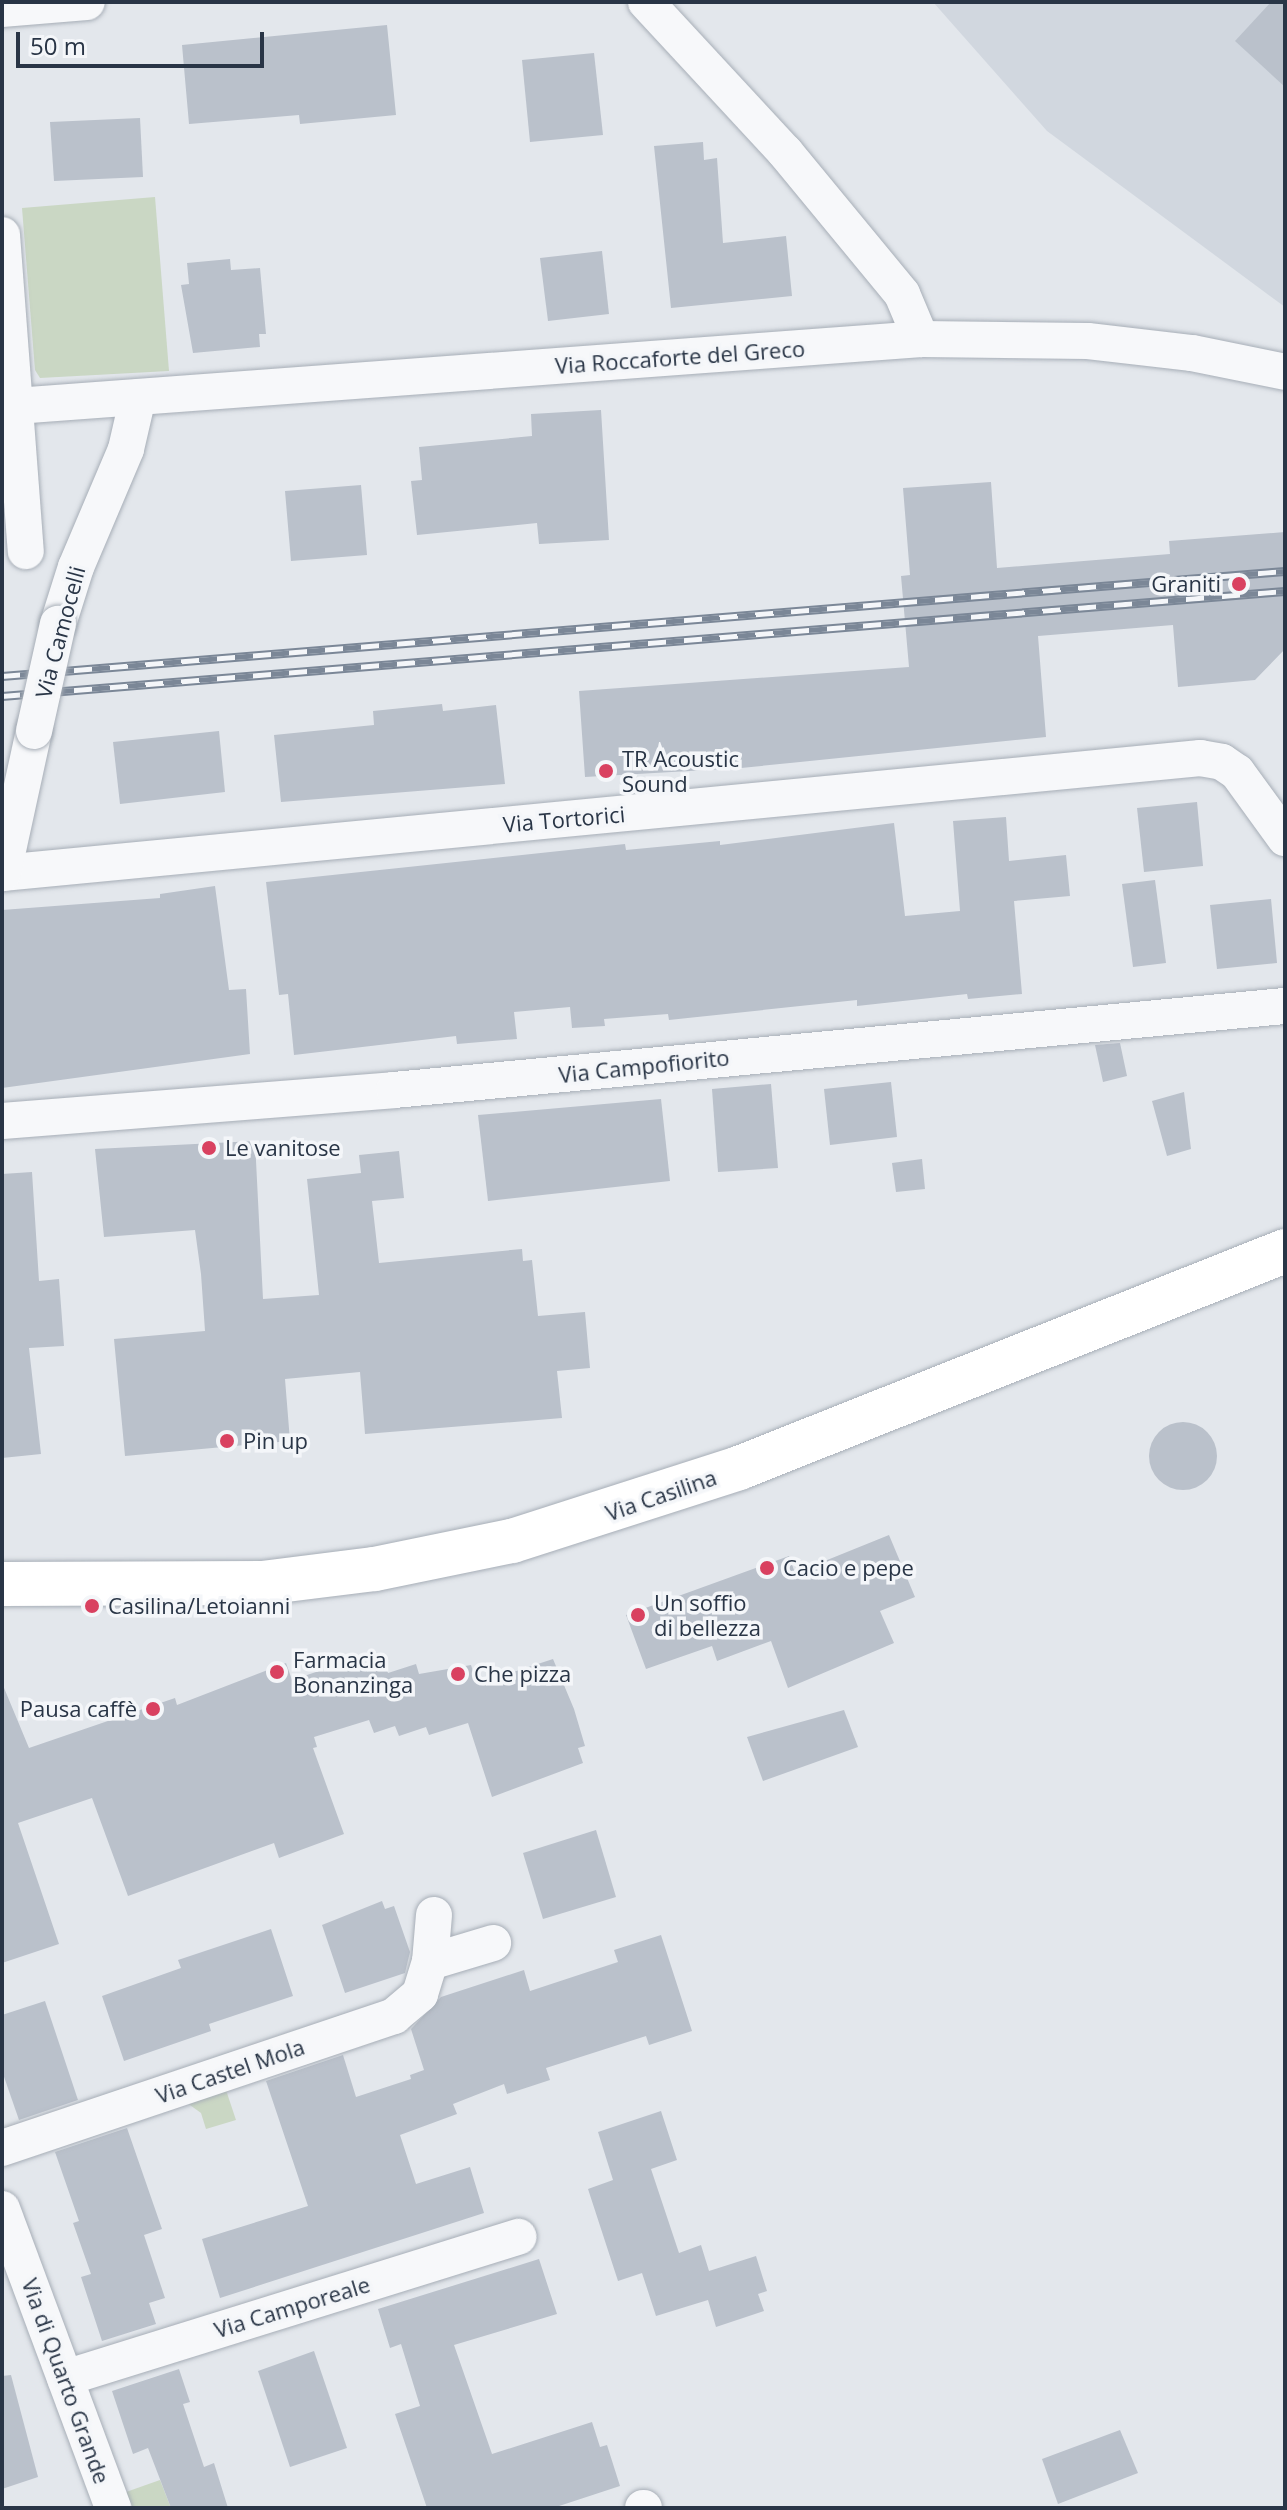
<!DOCTYPE html>
<html>
<head>
<meta charset="utf-8">
<style>
	body { margin:0 }
	#map { position:relative; width:1287px; height:2510px; overflow:hidden; background:#e3e7ec; font-family:"Open Sans",sans-serif }
	div>[style] { position:absolute }
	.built>* { inset:0; background:#d1d7df }
	.green>* { inset:0; background:#cad7c4 }
	.building>* { inset:0; background:#bac1cb }
	.round { border-radius:50% }
	.roads { filter:drop-shadow(0 0 2px #a7aeb7) drop-shadow(0 0 2px #a7aeb7) }
	.minor>* { height:36px; margin:-18px; padding:0 18px; transform-origin:18px; border-radius:18px; background:#f7f8fa }
	.major>* { height:44px; margin:-22px; padding:0 22px; transform-origin:22px; border-radius:22px; background:#fff }
	.rail>* { height:9px; margin-top:-4.5px; transform-origin:0; background:repeating-linear-gradient(90deg,#f4f6f9 0 18px,#7b8797 0 36px); box-sizing:border-box; border-block:2px solid #7b8797 }
	.bridges { filter:drop-shadow(0 0 2px #a7aeb7) drop-shadow(0 0 2px #a7aeb7) }
	.minor-bridge>* { height:36px; margin:-18px; padding:0 18px; transform-origin:18px; border-radius:18px; background:#f7f8fa }
	.dots>* { width:22px; height:22px; translate:-50% -50%; box-sizing:border-box; border:4px solid #f4f6f9; border-radius:50% }
	span { translate:-50% -50%; white-space:nowrap; text-align:center; line-height:1.15; -webkit-text-stroke:7px #f4f6f9; paint-order:stroke }
	.street-label { font-size:22px; color:#293546 }
	.poi-label { font-size:22px; color:#293546 }
	.right { translate:-100% -50%; text-align:right }
	.left { translate:0 -50%; text-align:left }
	.frame { position:absolute; inset:0; border:4px solid #293546; pointer-events:none }
	.scale { position:absolute; left:16px; top:32px; width:248px; height:36px; box-sizing:border-box; border:4px solid #293546; border-top:0; padding-left:10px; font-size:24px; line-height:28px; white-space:nowrap; color:#293546; -webkit-text-stroke:6px #f4f6f9; paint-order:stroke }
</style>
</head>
<body>
<div id="map">
	<div class="built">
		<div style="clip-path:polygon(933px 2px,1285px 2px,1285px 307px,1047px 131px)"></div>
	</div>
	<div class="green">
		<div style="clip-path:polygon(155px 197px,169px 371px,40px 378px,35px 370px,22px 208px)"></div>
		<div style="clip-path:polygon(225px 2087px,236px 2120px,206px 2129px,201px 2113px,183px 2100px)"></div>
		<div style="clip-path:polygon(160px 2480px,171px 2508px,132px 2508px,126px 2492px)"></div>
	</div>
	<div class="building">
		<div style="clip-path:polygon(1271px 2px,1285px 2px,1285px 87px,1235px 41px)"></div>
		<div style="clip-path:polygon(387px 25px,396px 115px,300px 124px,299px 115px,189px 124px,182px 45px)"></div>
		<div style="clip-path:polygon(594px 53px,603px 135px,530px 142px,522px 60px)"></div>
		<div style="clip-path:polygon(140px 118px,143px 177px,54px 181px,50px 122px)"></div>
		<div style="clip-path:polygon(703px 142px,704px 160px,717px 158px,723px 243px,786px 236px,792px 296px,671px 308px,654px 146px)"></div>
		<div style="clip-path:polygon(602px 251px,609px 314px,548px 321px,540px 258px)"></div>
		<div style="clip-path:polygon(230px 259px,231px 270px,260px 268px,266px 334px,259px 334px,260px 347px,193px 353px,181px 285px,189px 284px,187px 263px)"></div>
		<div style="clip-path:polygon(601px 410px,609px 540px,539px 544px,537px 523px,417px 535px,411px 481px,422px 480px,419px 447px,532px 436px,531px 414px)"></div>
		<div style="clip-path:polygon(991px 482px,997px 568px,1170px 554px,1169px 541px,1285px 532px,1285px 649px,1255px 680px,1178px 687px,1173px 625px,1038px 636px,1046px 737px,741px 768px,585px 777px,579px 691px,909px 667px,901px 576px,910px 575px,903px 488px)"></div>
		<div style="clip-path:polygon(361px 485px,367px 555px,291px 561px,285px 491px)"></div>
		<div style="clip-path:polygon(442px 704px,443px 711px,496px 705px,505px 784px,281px 802px,274px 735px,374px 725px,373px 711px)"></div>
		<div style="clip-path:polygon(219px 731px,225px 792px,120px 804px,113px 742px)"></div>
		<div style="clip-path:polygon(1197px 802px,1203px 866px,1144px 872px,1137px 808px)"></div>
		<div style="clip-path:polygon(1006px 817px,1009px 861px,1066px 855px,1070px 896px,1014px 901px,1022px 994px,968px 999px,967px 994px,857px 1006px,857px 1000px,669px 1020px,668px 1014px,604px 1019px,605px 1026px,572px 1028px,570px 1007px,514px 1012px,517px 1039px,457px 1044px,456px 1036px,294px 1055px,288px 994px,279px 995px,266px 882px,625px 844px,626px 850px,720px 841px,720px 845px,894px 823px,905px 916px,960px 911px,953px 821px)"></div>
		<div style="clip-path:polygon(1155px 880px,1166px 963px,1133px 967px,1122px 884px)"></div>
		<div style="clip-path:polygon(215px 886px,229px 990px,246px 989px,250px 1054px,2px 1088px,2px 910px,160px 898px,160px 894px)"></div>
		<div style="clip-path:polygon(1271px 899px,1277px 963px,1217px 969px,1210px 905px)"></div>
		<div style="clip-path:polygon(1120px 1043px,1127px 1076px,1103px 1082px,1095px 1045px)"></div>
		<div style="clip-path:polygon(891px 1082px,897px 1137px,830px 1145px,824px 1089px)"></div>
		<div style="clip-path:polygon(771px 1084px,778px 1168px,718px 1172px,712px 1089px)"></div>
		<div style="clip-path:polygon(1184px 1092px,1191px 1149px,1167px 1156px,1152px 1101px)"></div>
		<div style="clip-path:polygon(661px 1099px,670px 1181px,488px 1201px,478px 1115px)"></div>
		<div style="clip-path:polygon(255px 1141px,263px 1299px,319px 1295px,307px 1179px,361px 1173px,359px 1155px,399px 1151px,404px 1198px,372px 1201px,379px 1263px,522px 1249px,523px 1261px,532px 1260px,538px 1316px,585px 1312px,590px 1368px,557px 1371px,562px 1418px,365px 1434px,360px 1372px,285px 1379px,290px 1441px,125px 1456px,114px 1339px,205px 1331px,201px 1274px,195px 1230px,104px 1237px,95px 1149px)"></div>
		<div style="clip-path:polygon(922px 1159px,925px 1189px,896px 1192px,892px 1163px)"></div>
		<div style="clip-path:polygon(32px 1172px,39px 1281px,59px 1279px,64px 1346px,29px 1348px,41px 1454px,2px 1458px,2px 1174px)"></div>
		<div class="round" style="left:1149px;top:1422px;width:68px;height:68px"></div>
		<div style="clip-path:polygon(889px 1535px,915px 1597px,880px 1611px,894px 1643px,788px 1688px,771px 1641px,717px 1661px,712px 1646px,646px 1669px,626px 1615px,789px 1556px,795px 1573px)"></div>
		<div style="clip-path:polygon(361px 1657px,366px 1670px,385px 1664px,388px 1673px,416px 1664px,419px 1674px,471px 1665px,477px 1684px,553px 1659px,574px 1709px,585px 1746px,578px 1748px,583px 1763px,492px 1797px,468px 1723px,429px 1735px,426px 1727px,399px 1736px,395px 1726px,374px 1733px,369px 1720px,314px 1737px,317px 1747px,313px 1748px,344px 1834px,279px 1858px,274px 1843px,128px 1896px,92px 1798px,18px 1823px,59px 1944px,2px 1963px,2px 1683px,29px 1748px,175px 1698px,177px 1705px,286px 1663px,292px 1680px)"></div>
		<div style="clip-path:polygon(844px 1710px,858px 1747px,763px 1781px,747px 1737px)"></div>
		<div style="clip-path:polygon(596px 1830px,616px 1897px,543px 1919px,523px 1853px)"></div>
		<div style="clip-path:polygon(382px 1901px,385px 1909px,394px 1906px,410px 1952px,405px 1973px,345px 1993px,322px 1925px)"></div>
		<div style="clip-path:polygon(271px 1929px,293px 1996px,209px 2024px,211px 2031px,124px 2061px,102px 1996px,181px 1968px,178px 1960px)"></div>
		<div style="clip-path:polygon(661px 1935px,692px 2031px,649px 2045px,646px 2036px,546px 2068px,550px 2080px,507px 2094px,504px 2084px,453px 2104px,457px 2114px,400px 2135px,416px 2184px,470px 2167px,484px 2213px,220px 2298px,202px 2239px,308px 2206px,266px 2081px,343px 2055px,356px 2097px,411px 2079px,410px 2075px,424px 2070px,411px 2029px,441px 1997px,524px 1970px,530px 1991px,618px 1962px,614px 1950px)"></div>
		<div style="clip-path:polygon(45px 2001px,78px 2100px,19px 2120px,2px 2071px,2px 2015px)"></div>
		<div style="clip-path:polygon(661px 2111px,677px 2160px,651px 2169px,679px 2253px,701px 2245px,709px 2271px,756px 2256px,767px 2291px,758px 2294px,764px 2311px,716px 2327px,708px 2300px,656px 2316px,642px 2273px,618px 2281px,588px 2189px,613px 2180px,598px 2132px)"></div>
		<div style="clip-path:polygon(127px 2128px,162px 2229px,144px 2235px,165px 2298px,149px 2303px,156px 2324px,102px 2341px,81px 2277px,91px 2274px,73px 2223px,79px 2221px,55px 2152px)"></div>
		<div style="clip-path:polygon(539px 2259px,557px 2314px,454px 2345px,492px 2454px,592px 2422px,600px 2447px,607px 2445px,620px 2486px,553px 2508px,427px 2508px,395px 2414px,420px 2406px,401px 2344px,390px 2348px,378px 2309px)"></div>
		<div style="clip-path:polygon(314px 2351px,347px 2448px,290px 2467px,258px 2371px)"></div>
		<div style="clip-path:polygon(179px 2369px,190px 2402px,183px 2404px,204px 2467px,214px 2463px,228px 2508px,171px 2508px,148px 2448px,133px 2454px,112px 2391px)"></div>
		<div style="clip-path:polygon(11px 2375px,38px 2477px,2px 2489px,2px 2376px)"></div>
		<div style="clip-path:polygon(1120px 2430px,1138px 2473px,1058px 2504px,1042px 2459px)"></div>
	</div>
	<div class="roads">
		<div class="minor">
			<div style="left:646px;top:2px;width:205px;rotate:47.2deg"></div>
			<div style="left:785px;top:152px;width:184px;rotate:50.5deg"></div>
			<div style="left:902px;top:294px;width:49px;rotate:67.1deg"></div>
			<div style="left:2px;top:9px;width:85px;rotate:-4.7deg"></div>
			<div style="left:2px;top:235px;width:317px;rotate:85.7deg"></div>
			<div style="left:2px;top:407px;width:922px;rotate:-4.23deg"></div>
			<div style="left:921px;top:339px;width:167px;rotate:0.7deg"></div>
			<div style="left:1088px;top:341px;width:105px;rotate:6.6deg"></div>
			<div style="left:1192px;top:353px;width:95px;rotate:11.5deg"></div>
			<div style="left:58px;top:624px;width:60px;rotate:-72.5deg"></div>
			<div style="left:76px;top:567px;width:128px;rotate:-67deg"></div>
			<div style="left:126px;top:449px;width:53px;rotate:-77deg"></div>
			<div style="left:2px;top:873px;width:1204px;rotate:-5.48deg"></div>
			<div style="left:1200px;top:758px;width:22px;rotate:10deg"></div>
			<div style="left:1222px;top:762px;width:18px;rotate:34deg"></div>
			<div style="left:1237px;top:772px;width:82px;rotate:54deg"></div>
			<div style="left:3px;top:873px;width:145px;rotate:-77.7deg"></div>
			<div style="left:2px;top:1121px;width:393px;rotate:-4.5deg"></div>
			<div style="left:394px;top:1090px;width:895px;rotate:-5.39deg"></div>
			<div style="left:434px;top:1915px;width:47px;rotate:94.9deg"></div>
			<div style="left:430px;top:1962px;width:66px;rotate:-16.8deg"></div>
			<div style="left:2px;top:2148px;width:414px;rotate:-18.6deg"></div>
			<div style="left:394px;top:2016px;width:34px;rotate:-40deg"></div>
			<div style="left:420px;top:1994px;width:34px;rotate:-73deg"></div>
			<div style="left:2px;top:2209px;width:319px;rotate:69.6deg"></div>
			<div style="left:65px;top:2378px;width:475px;rotate:-17.3deg"></div>
			<div style="left:643px;top:2508px;width:1px"></div>
		</div>
		<div class="major">
			<div style="left:2px;top:1584px;width:260px;rotate:-0.2deg"></div>
			<div style="left:262px;top:1583px;width:114px;rotate:-7.1deg"></div>
			<div style="left:375px;top:1569px;width:140px;rotate:-11.6deg"></div>
			<div style="left:512px;top:1541px;width:238px;rotate:-17.8deg"></div>
			<div style="left:739px;top:1468px;width:588px;rotate:-21.67deg"></div>
		</div>
	</div>
	<div class="rail">
		<div style="left:2px;top:676px;width:1287px;rotate:-4.68deg"></div>
		<div style="left:2px;top:696px;width:1287px;rotate:-4.68deg"></div>
	</div>
	<div class="bridges">
		<div class="minor-bridge">
			<div style="left:34px;top:731px;width:110px;rotate:-77.4deg"></div>
		</div>
	</div>
	<div class="dots">
		<div style="left:1239px;top:584px;background:#d94160"></div>
		<div style="left:606px;top:771px;background:#d94160"></div>
		<div style="left:209px;top:1148px;background:#d94160"></div>
		<div style="left:227px;top:1441px;background:#d94160"></div>
		<div style="left:767px;top:1568px;background:#d94160"></div>
		<div style="left:92px;top:1606px;background:#d94160"></div>
		<div style="left:638px;top:1615px;background:#d94160"></div>
		<div style="left:277px;top:1672px;background:#d94160"></div>
		<div style="left:458px;top:1674px;background:#d94160"></div>
		<div style="left:153px;top:1709px;background:#d94160"></div>
	</div>
	<div class="street-label">
		<span style="left:680px;top:357px;rotate:-4deg">Via Roccaforte del Greco</span>
		<span style="left:60px;top:632px;rotate:-75deg">Via Camocelli</span>
		<span style="left:564px;top:819px;rotate:-5deg">Via Tortorici</span>
		<span style="left:644px;top:1066px;rotate:-6deg">Via Campofiorito</span>
		<span style="left:661px;top:1495px;rotate:-19deg">Via Casilina</span>
		<span style="left:230px;top:2071px;rotate:-19deg">Via Castel Mola</span>
		<span style="left:292px;top:2307px;rotate:-17deg">Via Camporeale</span>
		<span style="left:66px;top:2381px;rotate:70deg">Via di Quarto Grande</span>
	</div>
	<div class="poi-label">
		<span class="right" style="left:1221px;top:584px">Graniti</span>
		<span class="left" style="left:622px;top:771px">TR Acoustic<br>Sound</span>
		<span class="left" style="left:225px;top:1148px">Le vanitose</span>
		<span class="left" style="left:243px;top:1441px">Pin up</span>
		<span class="left" style="left:783px;top:1568px">Cacio e pepe</span>
		<span class="left" style="left:654px;top:1615px">Un soffio<br>di bellezza</span>
		<span class="left" style="left:108px;top:1606px">Casilina/Letoianni</span>
		<span class="left" style="left:293px;top:1672px">Farmacia<br>Bonanzinga</span>
		<span class="left" style="left:474px;top:1674px">Che pizza</span>
		<span class="right" style="left:137px;top:1709px">Pausa caffè</span>
	</div>
	<div class="frame"></div>
	<div class="scale">50 m</div>
</div>
</body>
</html>
